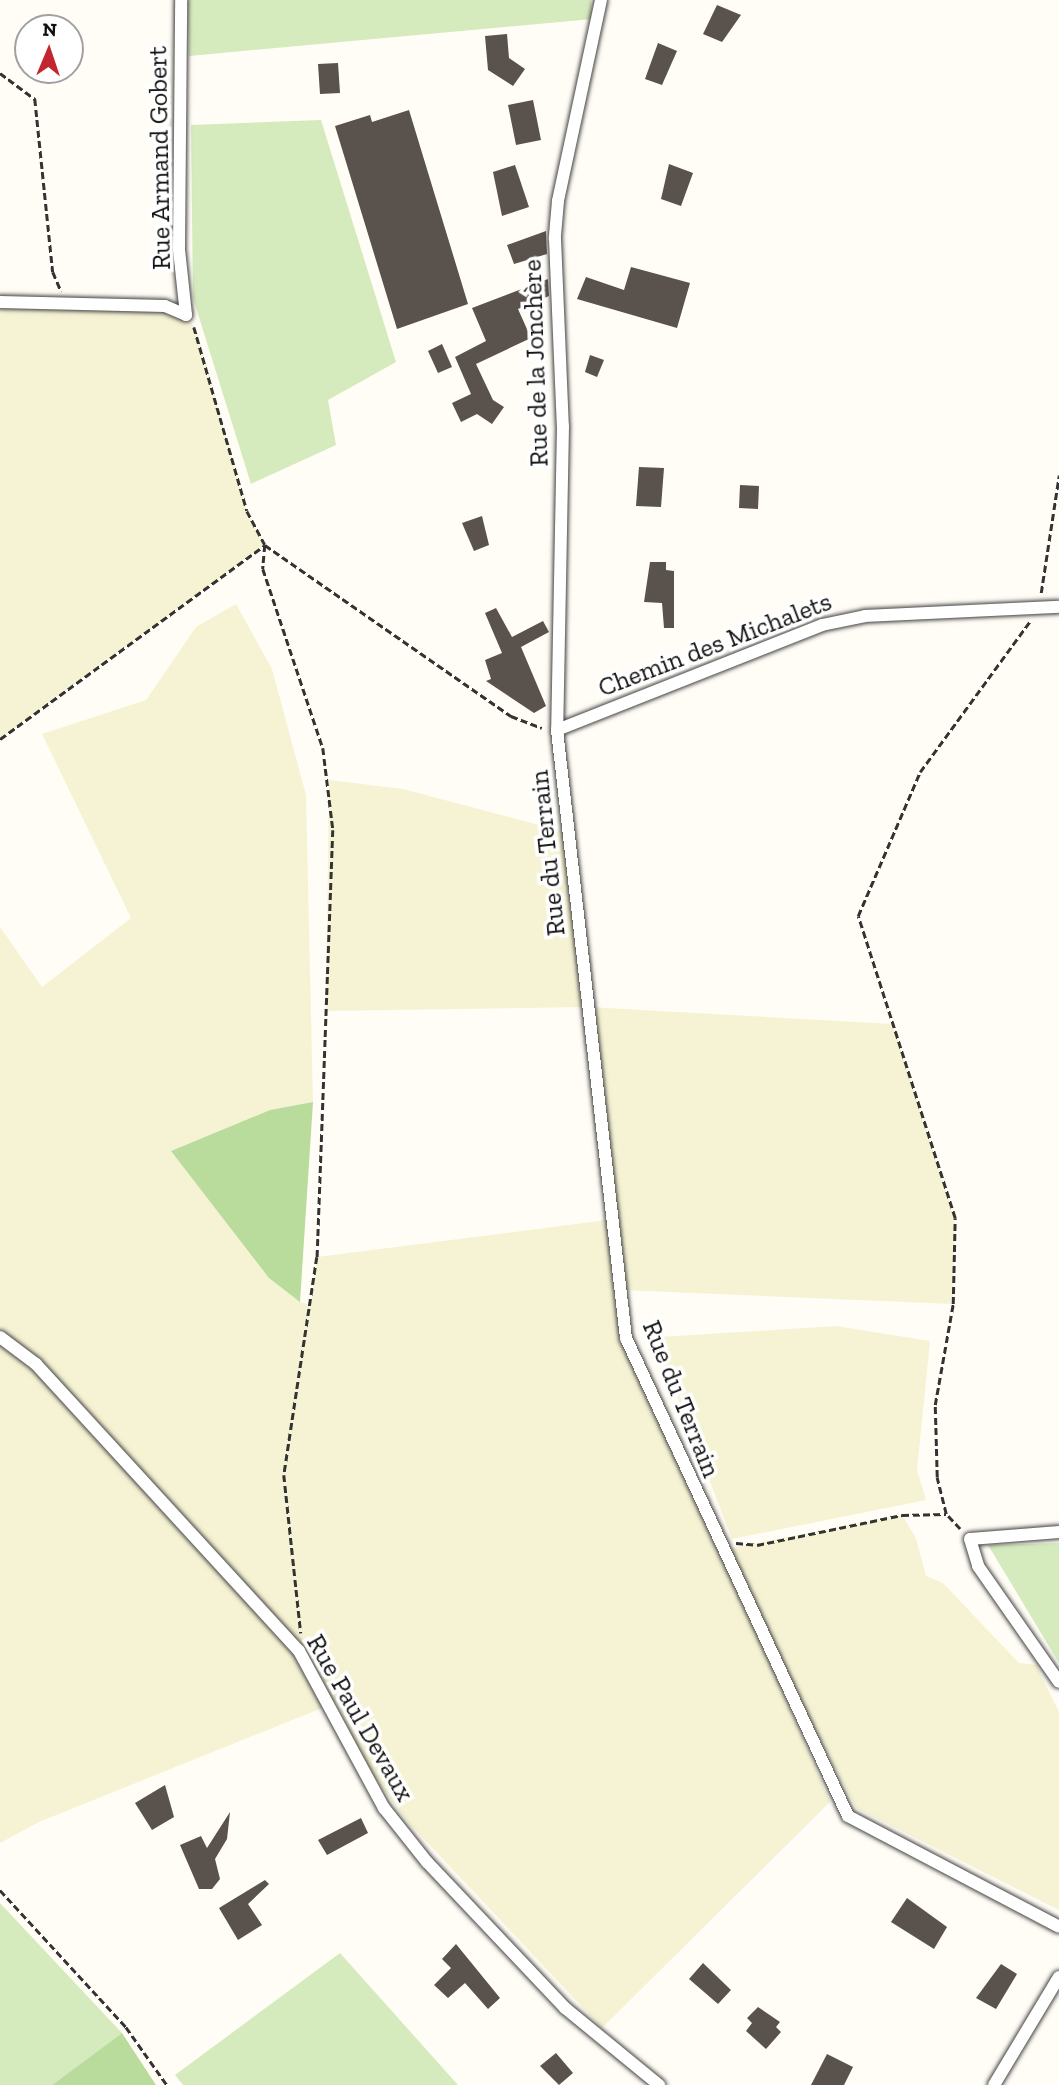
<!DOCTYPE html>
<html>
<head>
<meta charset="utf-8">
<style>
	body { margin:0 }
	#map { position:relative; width:1059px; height:2085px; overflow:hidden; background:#fffdf5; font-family:"Zilla Slab",serif }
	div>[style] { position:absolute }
	.farmland>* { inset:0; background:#f6f3d4 }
	.green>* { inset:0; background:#d5ebbd }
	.forest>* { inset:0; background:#b9dc9c }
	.building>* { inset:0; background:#5a524d }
	.path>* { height:2.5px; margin-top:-1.25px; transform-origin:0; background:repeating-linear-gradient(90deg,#333 0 7px,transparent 0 10.5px) }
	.roads { filter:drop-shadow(0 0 2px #444) drop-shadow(0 0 2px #444) }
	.street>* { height:12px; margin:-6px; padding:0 6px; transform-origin:6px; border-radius:6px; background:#fff }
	span { translate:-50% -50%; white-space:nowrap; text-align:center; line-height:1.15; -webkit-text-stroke:7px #fff; paint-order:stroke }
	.street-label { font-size:26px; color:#111 }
	.north { position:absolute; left:14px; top:14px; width:70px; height:70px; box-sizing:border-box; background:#fff; border:2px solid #a0a0a0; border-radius:50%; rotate:2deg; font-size:19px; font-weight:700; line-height:28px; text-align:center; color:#111 }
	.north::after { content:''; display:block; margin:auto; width:24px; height:32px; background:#c4262e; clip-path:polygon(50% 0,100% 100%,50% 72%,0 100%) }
</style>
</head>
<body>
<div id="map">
	<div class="farmland">
		<div style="clip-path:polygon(0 301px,165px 306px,186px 315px,197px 331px,247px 511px,265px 545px,0 739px)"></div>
		<div style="clip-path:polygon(236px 604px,272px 669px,306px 795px,313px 1102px,270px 1110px,171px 1151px,300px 1302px,311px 1305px,317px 1257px,607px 1220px,588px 1007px,326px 1011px,329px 780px,403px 789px,569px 833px,589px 1007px,893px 1024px,955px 1218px,953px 1304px,621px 1290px,626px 1338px,721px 1550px,902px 1515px,916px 1538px,926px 1576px,943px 1583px,1019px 1663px,1036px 1665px,1059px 1712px,1059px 1910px,856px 1808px,726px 1559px,830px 1802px,602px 2028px,407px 1821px,365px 1765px,337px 1702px,39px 1822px,0 1843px,0 927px,42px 987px,131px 918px,42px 734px,146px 700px,196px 627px)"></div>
		<div style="clip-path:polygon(836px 1326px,930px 1341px,917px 1470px,926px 1500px,732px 1539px,660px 1352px,660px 1337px)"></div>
	</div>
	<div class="green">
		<div style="clip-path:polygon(188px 0,591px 0,592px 19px,189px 56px)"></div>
		<div style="clip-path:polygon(321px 120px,396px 362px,328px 400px,336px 445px,251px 484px,193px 298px,191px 125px)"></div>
		<div style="clip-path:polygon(1059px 1543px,1059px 1663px,988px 1545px)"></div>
		<div style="clip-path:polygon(0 1903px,122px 2033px,52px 2085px,0 2085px)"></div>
		<div style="clip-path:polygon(340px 1953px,458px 2085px,183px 2085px,175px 2075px)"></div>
	</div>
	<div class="forest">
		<div style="clip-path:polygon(313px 1102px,300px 1302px,269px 1278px,171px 1151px,270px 1110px)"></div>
		<div style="clip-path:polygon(122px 2033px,156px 2085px,52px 2085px)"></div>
	</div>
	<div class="building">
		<div style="clip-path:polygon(717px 5px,741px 15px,722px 42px,703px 34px)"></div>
		<div style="clip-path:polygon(507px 34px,509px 58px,525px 69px,513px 86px,488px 70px,485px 36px)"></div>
		<div style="clip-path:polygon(658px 43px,677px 51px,662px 85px,645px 79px)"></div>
		<div style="clip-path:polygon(338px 63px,340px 93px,320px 94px,318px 64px)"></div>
		<div style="clip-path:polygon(533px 100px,541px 140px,516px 145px,508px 105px)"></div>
		<div style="clip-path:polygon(409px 110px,468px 304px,397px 329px,335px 126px,370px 115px,372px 122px)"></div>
		<div style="clip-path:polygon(669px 164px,693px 173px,681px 206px,661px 199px)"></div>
		<div style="clip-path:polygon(515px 165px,529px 207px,502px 216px,493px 172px)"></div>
		<div style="clip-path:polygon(546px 231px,547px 254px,514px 264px,507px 245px)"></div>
		<div style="clip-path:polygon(631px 267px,690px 283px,677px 328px,577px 299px,586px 277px,624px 290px)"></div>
		<div style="clip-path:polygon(548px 279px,549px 296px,518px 309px,531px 338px,476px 364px,493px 400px,504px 407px,492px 424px,477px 414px,461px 422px,452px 403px,471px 394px,455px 357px,486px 341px,472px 308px)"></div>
		<div style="clip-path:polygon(442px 344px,452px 367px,438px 373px,428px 351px)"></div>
		<div style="clip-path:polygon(590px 355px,604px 360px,597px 377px,585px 372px)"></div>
		<div style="clip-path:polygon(639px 467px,664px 468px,661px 507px,636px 506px)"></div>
		<div style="clip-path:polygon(740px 485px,759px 486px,758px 509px,739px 508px)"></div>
		<div style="clip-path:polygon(482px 516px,489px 545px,474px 551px,462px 523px)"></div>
		<div style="clip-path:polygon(650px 562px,666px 562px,666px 570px,674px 571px,674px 628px,664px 628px,662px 603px,644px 602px)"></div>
		<div style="clip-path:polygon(496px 608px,512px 637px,543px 621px,549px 632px,521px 647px,546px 706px,534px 713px,486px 681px,491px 679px,485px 660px,502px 653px,485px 613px)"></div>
		<div style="clip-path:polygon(165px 1785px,174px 1817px,152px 1830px,135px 1803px)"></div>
		<div style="clip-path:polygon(230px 1812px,227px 1839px,215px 1859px,220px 1879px,212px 1889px,199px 1889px,180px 1845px,201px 1836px,207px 1848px)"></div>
		<div style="clip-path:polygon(361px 1818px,368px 1833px,327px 1855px,318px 1840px)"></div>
		<div style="clip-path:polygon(265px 1880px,269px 1884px,248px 1904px,262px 1925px,238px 1940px,219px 1908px)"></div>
		<div style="clip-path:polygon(907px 1898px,947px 1927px,934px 1949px,891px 1922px)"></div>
		<div style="clip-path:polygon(456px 1944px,500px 1998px,488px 2009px,465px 1983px,448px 1998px,434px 1985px,451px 1968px,442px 1959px)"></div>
		<div style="clip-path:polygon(703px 1963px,731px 1990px,718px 2004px,689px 1979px)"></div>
		<div style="clip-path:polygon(1001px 1964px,1017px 1974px,996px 2009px,976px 1998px)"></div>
		<div style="clip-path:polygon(758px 2007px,780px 2022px,776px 2027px,781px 2032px,766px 2049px,746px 2031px,752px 2023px,747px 2018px)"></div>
		<div style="clip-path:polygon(556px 2053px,573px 2073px,559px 2085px,540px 2066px)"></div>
		<div style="clip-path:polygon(827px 2054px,853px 2067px,844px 2085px,811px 2085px)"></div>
	</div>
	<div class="path">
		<div style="left:0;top:73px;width:44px;rotate:36.6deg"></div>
		<div style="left:35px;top:99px;width:174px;rotate:84.1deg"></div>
		<div style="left:53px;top:272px;width:21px;rotate:67deg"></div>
		<div style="left:194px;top:327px;width:191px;rotate:73.9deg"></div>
		<div style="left:247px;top:511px;width:38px;rotate:62deg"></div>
		<div style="left:265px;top:545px;width:300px;rotate:34.8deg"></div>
		<div style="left:511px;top:716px;width:33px;rotate:21deg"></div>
		<div style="left:265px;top:545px;width:24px;rotate:95deg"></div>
		<div style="left:263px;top:569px;width:189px;rotate:71.5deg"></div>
		<div style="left:323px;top:748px;width:83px;rotate:83deg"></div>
		<div style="left:333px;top:830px;width:427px;rotate:92.1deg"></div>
		<div style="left:317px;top:1257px;width:220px;rotate:98.6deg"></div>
		<div style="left:284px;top:1475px;width:159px;rotate:83.9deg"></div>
		<div style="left:1041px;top:593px;width:119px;rotate:-81.3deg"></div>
		<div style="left:0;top:739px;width:328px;rotate:-36.2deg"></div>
		<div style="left:960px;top:1529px;width:21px;rotate:-133deg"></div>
		<div style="left:946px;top:1514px;width:38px;rotate:-104deg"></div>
		<div style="left:937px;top:1477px;width:72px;rotate:-91.6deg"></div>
		<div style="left:935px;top:1405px;width:103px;rotate:-79.9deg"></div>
		<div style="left:953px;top:1304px;width:86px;rotate:-88.7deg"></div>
		<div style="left:955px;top:1218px;width:317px;rotate:-107.8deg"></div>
		<div style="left:858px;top:916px;width:157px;rotate:-66.7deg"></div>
		<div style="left:920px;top:772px;width:187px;rotate:-53.9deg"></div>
		<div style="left:736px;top:1543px;width:21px;rotate:5deg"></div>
		<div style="left:757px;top:1545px;width:148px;rotate:-11.7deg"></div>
		<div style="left:902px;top:1515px;width:44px;rotate:-1.3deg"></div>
		<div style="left:0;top:1890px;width:186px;rotate:47.4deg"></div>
		<div style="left:126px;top:2027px;width:71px;rotate:54.7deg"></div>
	</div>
	<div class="roads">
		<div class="street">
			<div style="left:601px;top:0;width:206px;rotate:102.1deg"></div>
			<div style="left:558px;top:201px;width:38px;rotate:95deg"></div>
			<div style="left:555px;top:239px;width:187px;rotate:87.6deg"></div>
			<div style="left:563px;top:426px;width:304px;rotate:91.1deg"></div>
			<div style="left:557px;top:730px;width:612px;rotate:83.53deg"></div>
			<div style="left:626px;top:1338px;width:527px;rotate:65.09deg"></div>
			<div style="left:848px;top:1816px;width:238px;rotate:27.7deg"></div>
			<div style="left:0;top:302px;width:165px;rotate:1.4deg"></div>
			<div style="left:165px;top:306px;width:23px;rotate:23deg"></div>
			<div style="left:186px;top:315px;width:66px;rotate:-96.1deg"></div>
			<div style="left:179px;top:249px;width:249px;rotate:-89.5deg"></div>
			<div style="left:557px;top:730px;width:285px;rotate:-21.6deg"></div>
			<div style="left:822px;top:625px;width:44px;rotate:-11.8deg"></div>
			<div style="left:865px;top:616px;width:194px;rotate:-2.7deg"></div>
			<div style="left:0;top:1337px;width:45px;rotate:36.9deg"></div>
			<div style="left:36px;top:1364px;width:389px;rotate:47.5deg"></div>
			<div style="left:299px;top:1651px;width:179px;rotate:61.6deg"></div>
			<div style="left:384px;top:1808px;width:69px;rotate:51.5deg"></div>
			<div style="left:427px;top:1862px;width:201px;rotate:46.6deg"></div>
			<div style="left:565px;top:2008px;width:122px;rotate:39.3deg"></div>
			<div style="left:1059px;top:1532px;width:89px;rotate:175.5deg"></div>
			<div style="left:970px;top:1539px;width:28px;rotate:73deg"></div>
			<div style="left:978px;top:1566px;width:141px;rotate:55.1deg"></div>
			<div style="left:994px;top:2085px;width:126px;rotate:-59deg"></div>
		</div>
	</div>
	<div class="street-label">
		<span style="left:160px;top:158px;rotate:-91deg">Rue Armand Gobert</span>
		<span style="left:536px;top:363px;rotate:-92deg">Rue de la Jonchère</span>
		<span style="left:715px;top:645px;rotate:-21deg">Chemin des Michalets</span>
		<span style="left:548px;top:853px;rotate:-96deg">Rue du Terrain</span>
		<span style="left:681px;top:1399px;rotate:68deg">Rue du Terrain</span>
		<span style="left:360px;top:1718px;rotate:60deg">Rue Paul Devaux</span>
	</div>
	<div class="north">N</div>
</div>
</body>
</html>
